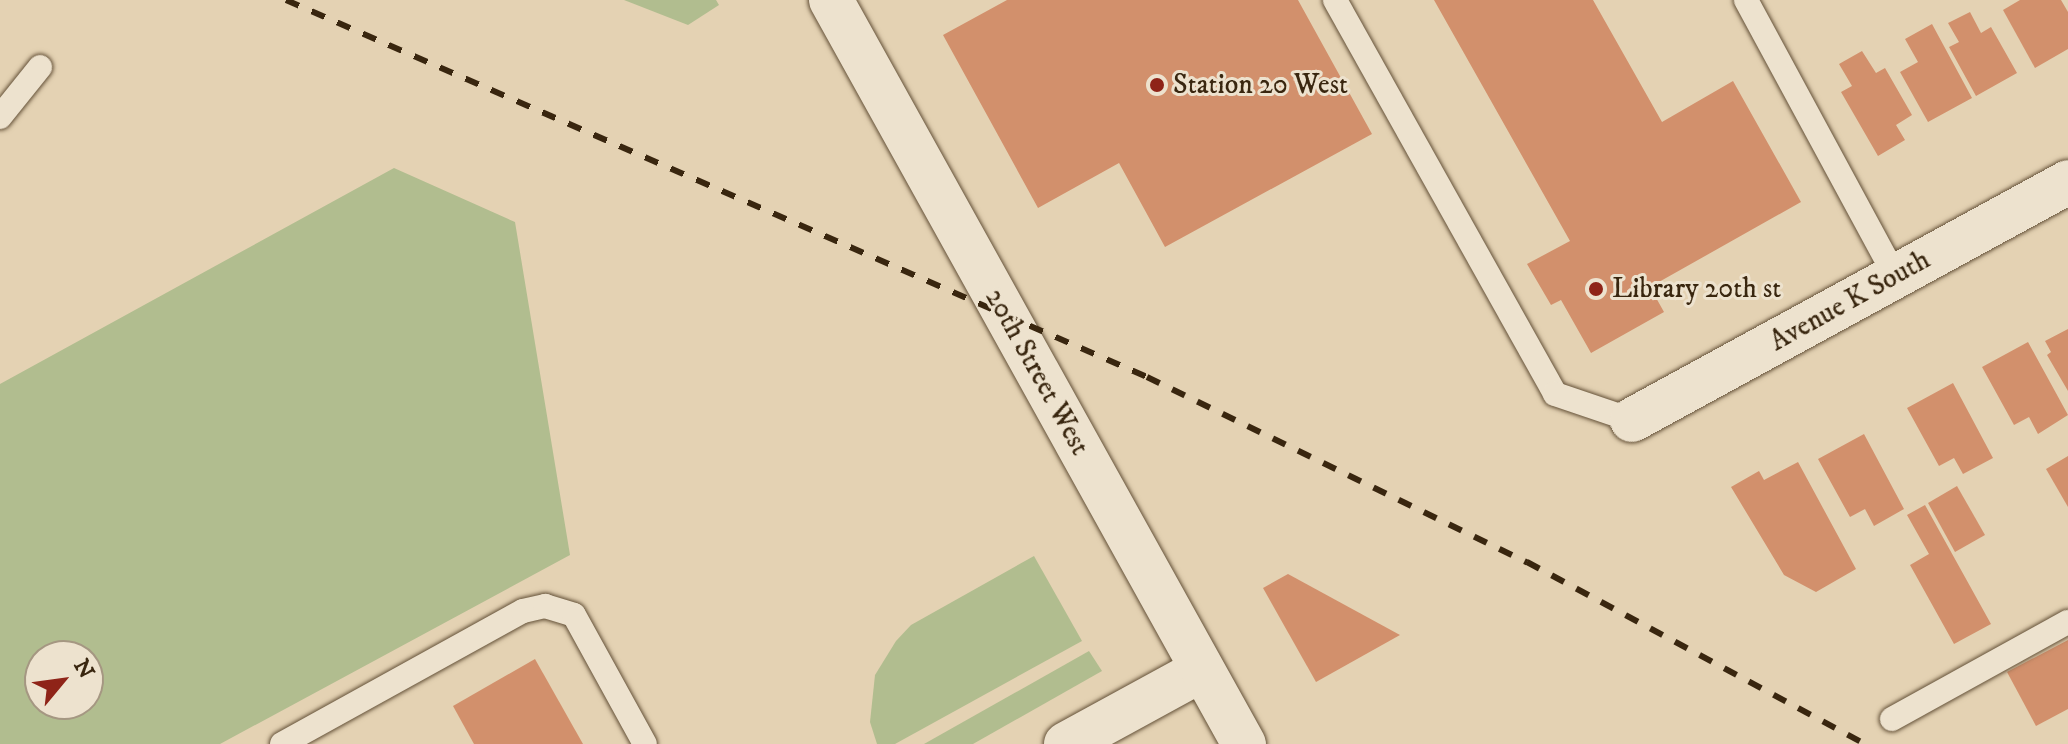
<!DOCTYPE html>
<html>
<head>
<meta charset="utf-8">
<style>
	body { margin:0 }
	#map { position:relative; width:2068px; height:744px; overflow:hidden; background:#e4d2b3; font-family:"IM FELL DW Pica",serif }
	div>[style] { position:absolute }
	.green>* { inset:0; background:#b1bd8f }
	.building>* { inset:0; background:#d2906c }
	.roads { filter:drop-shadow(0 0 2px #645138) drop-shadow(0 0 2px #645138) }
	.service>* { height:24px; margin:-12px; padding:0 12px; transform-origin:12px; border-radius:12px; background:#ede2ce }
	.minor>* { height:44px; margin:-22px; padding:0 22px; transform-origin:22px; border-radius:22px; background:#ede2ce }
	.secondary>* { height:44px; margin:-22px; padding:0 22px; transform-origin:22px; border-radius:22px; background:#ede2ce }
	.rail>* { height:6px; margin-top:-3px; transform-origin:0; background:repeating-linear-gradient(90deg,#39260f 0 14px,transparent 0 28px) }
	.dots>* { width:22px; height:22px; translate:-50% -50%; box-sizing:border-box; border:4px solid #ede2ce; border-radius:50% }
	span { translate:-50% -50%; white-space:nowrap; text-align:center; line-height:1.15; -webkit-text-stroke:6px #ede2ce; paint-order:stroke }
	.poi-label { font-size:28px; color:#39260f }
	.left { translate:0 -50%; text-align:left }
	.street-label { font-size:28px; color:#39260f }
	.north { position:absolute; left:24px; top:640px; width:80px; height:80px; box-sizing:border-box; background:#ede2ce; border:2px solid #a59782; border-radius:50%; rotate:61deg; font-size:22px; font-weight:700; line-height:32px; text-align:center; color:#39260f }
	.north::after { content:''; display:block; margin:auto; width:28px; height:36px; background:#8f2418; clip-path:polygon(50% 0,100% 100%,50% 72%,0 100%) }
</style>
</head>
<body>
<div id="map">
	<div class="green">
		<div style="clip-path:polygon(624px 0,716px 0,719px 5px,688px 25px)"></div>
		<div style="clip-path:polygon(evenodd,394px 168px,515px 222px,570px 555px,220px 744px,0 744px,0 384px,394px 168px,40px 656px,88px 656px,88px 704px,40px 704px,40px 656px)"></div>
		<div style="clip-path:polygon(1034px 556px,1082px 641px,895px 744px,877px 744px,870px 722px,875px 675px,896px 641px,911px 625px)"></div>
		<div style="clip-path:polygon(1089px 651px,1102px 671px,973px 744px,924px 744px)"></div>
	</div>
	<div class="building">
		<div style="clip-path:polygon(1007px 0,1298px 0,1372px 134px,1165px 247px,1119px 163px,1038px 208px,943px 35px)"></div>
		<div style="clip-path:polygon(1434px 0,1593px 0,1662px 122px,1733px 81px,1801px 202px,1650px 287px,1664px 312px,1591px 353px,1561px 300px,1551px 305px,1527px 264px,1570px 241px)"></div>
		<div style="clip-path:polygon(2020px 0,2061px 0,2068px 12px,2068px 49px,2035px 68px,2003px 10px)"></div>
		<div style="clip-path:polygon(1970px 12px,1981px 33px,1991px 27px,2017px 73px,1976px 96px,1949px 47px,1959px 42px,1948px 23px)"></div>
		<div style="clip-path:polygon(1932px 24px,1972px 98px,1928px 122px,1900px 72px,1918px 62px,1905px 39px)"></div>
		<div style="clip-path:polygon(1862px 51px,1876px 73px,1885px 68px,1912px 115px,1896px 125px,1905px 140px,1878px 156px,1841px 92px,1852px 86px,1839px 64px)"></div>
		<div style="clip-path:polygon(2068px 329px,2068px 391px,2047px 355px,2051px 352px,2045px 341px)"></div>
		<div style="clip-path:polygon(2028px 342px,2068px 415px,2038px 434px,2029px 417px,2014px 425px,1982px 367px)"></div>
		<div style="clip-path:polygon(1953px 383px,1993px 458px,1963px 474px,1954px 458px,1939px 466px,1907px 408px)"></div>
		<div style="clip-path:polygon(1864px 434px,1904px 509px,1874px 526px,1865px 509px,1850px 517px,1818px 459px)"></div>
		<div style="clip-path:polygon(2068px 456px,2068px 507px,2046px 469px)"></div>
		<div style="clip-path:polygon(1798px 462px,1856px 569px,1816px 592px,1784px 575px,1731px 487px,1759px 471px,1764px 480px)"></div>
		<div style="clip-path:polygon(1957px 486px,1985px 535px,1955px 552px,1928px 503px)"></div>
		<div style="clip-path:polygon(1925px 505px,1991px 624px,1954px 644px,1910px 565px,1929px 554px,1907px 515px)"></div>
		<div style="clip-path:polygon(1288px 574px,1400px 635px,1316px 682px,1263px 588px)"></div>
		<div style="clip-path:polygon(2068px 640px,2068px 709px,2036px 726px,2007px 672px)"></div>
		<div style="clip-path:polygon(535px 659px,583px 744px,474px 744px,453px 706px)"></div>
	</div>
	<div class="roads">
		<div class="service">
			<div style="left:1335px;top:0;width:451px;rotate:60.8deg"></div>
			<div style="left:1555px;top:394px;width:81px;rotate:18.7deg"></div>
			<div style="left:1746px;top:0;width:313px;rotate:61.6deg"></div>
			<div style="left:0;top:117px;width:64px;rotate:-51.3deg"></div>
			<div style="left:1892px;top:719px;width:201px;rotate:-28.9deg"></div>
			<div style="left:282px;top:744px;width:275px;rotate:-28.9deg"></div>
			<div style="left:523px;top:611px;width:23px;rotate:-13deg"></div>
			<div style="left:545px;top:606px;width:30px;rotate:17deg"></div>
			<div style="left:574px;top:615px;width:147px;rotate:61.2deg"></div>
		</div>
		<div class="minor">
			<div style="left:1632px;top:420px;width:497px;rotate:-28.6deg"></div>
			<div style="left:1066px;top:744px;width:155px;rotate:-28.6deg"></div>
		</div>
		<div class="secondary">
			<div style="left:831px;top:0;width:851px;rotate:60.97deg"></div>
		</div>
	</div>
	<div class="rail">
		<div style="left:286px;top:0;width:940px;rotate:23.65deg"></div>
		<div style="left:1147px;top:377px;width:423px;rotate:26deg"></div>
		<div style="left:1527px;top:562px;width:384px;rotate:28.3deg"></div>
	</div>
	<div class="dots">
		<div style="left:1157px;top:85px;background:#8f2418"></div>
		<div style="left:1596px;top:289px;background:#8f2418"></div>
	</div>
	<div class="poi-label">
		<span class="left" style="left:1173px;top:85px">Station 20 West</span>
		<span class="left" style="left:1612px;top:289px">Library 20th st</span>
	</div>
	<div class="street-label">
		<span style="left:1850px;top:301px;rotate:-29deg">Avenue K South</span>
		<span style="left:1037px;top:372px;rotate:61deg">20th Street West</span>
	</div>
	<div class="north">N</div>
</div>
</body>
</html>
